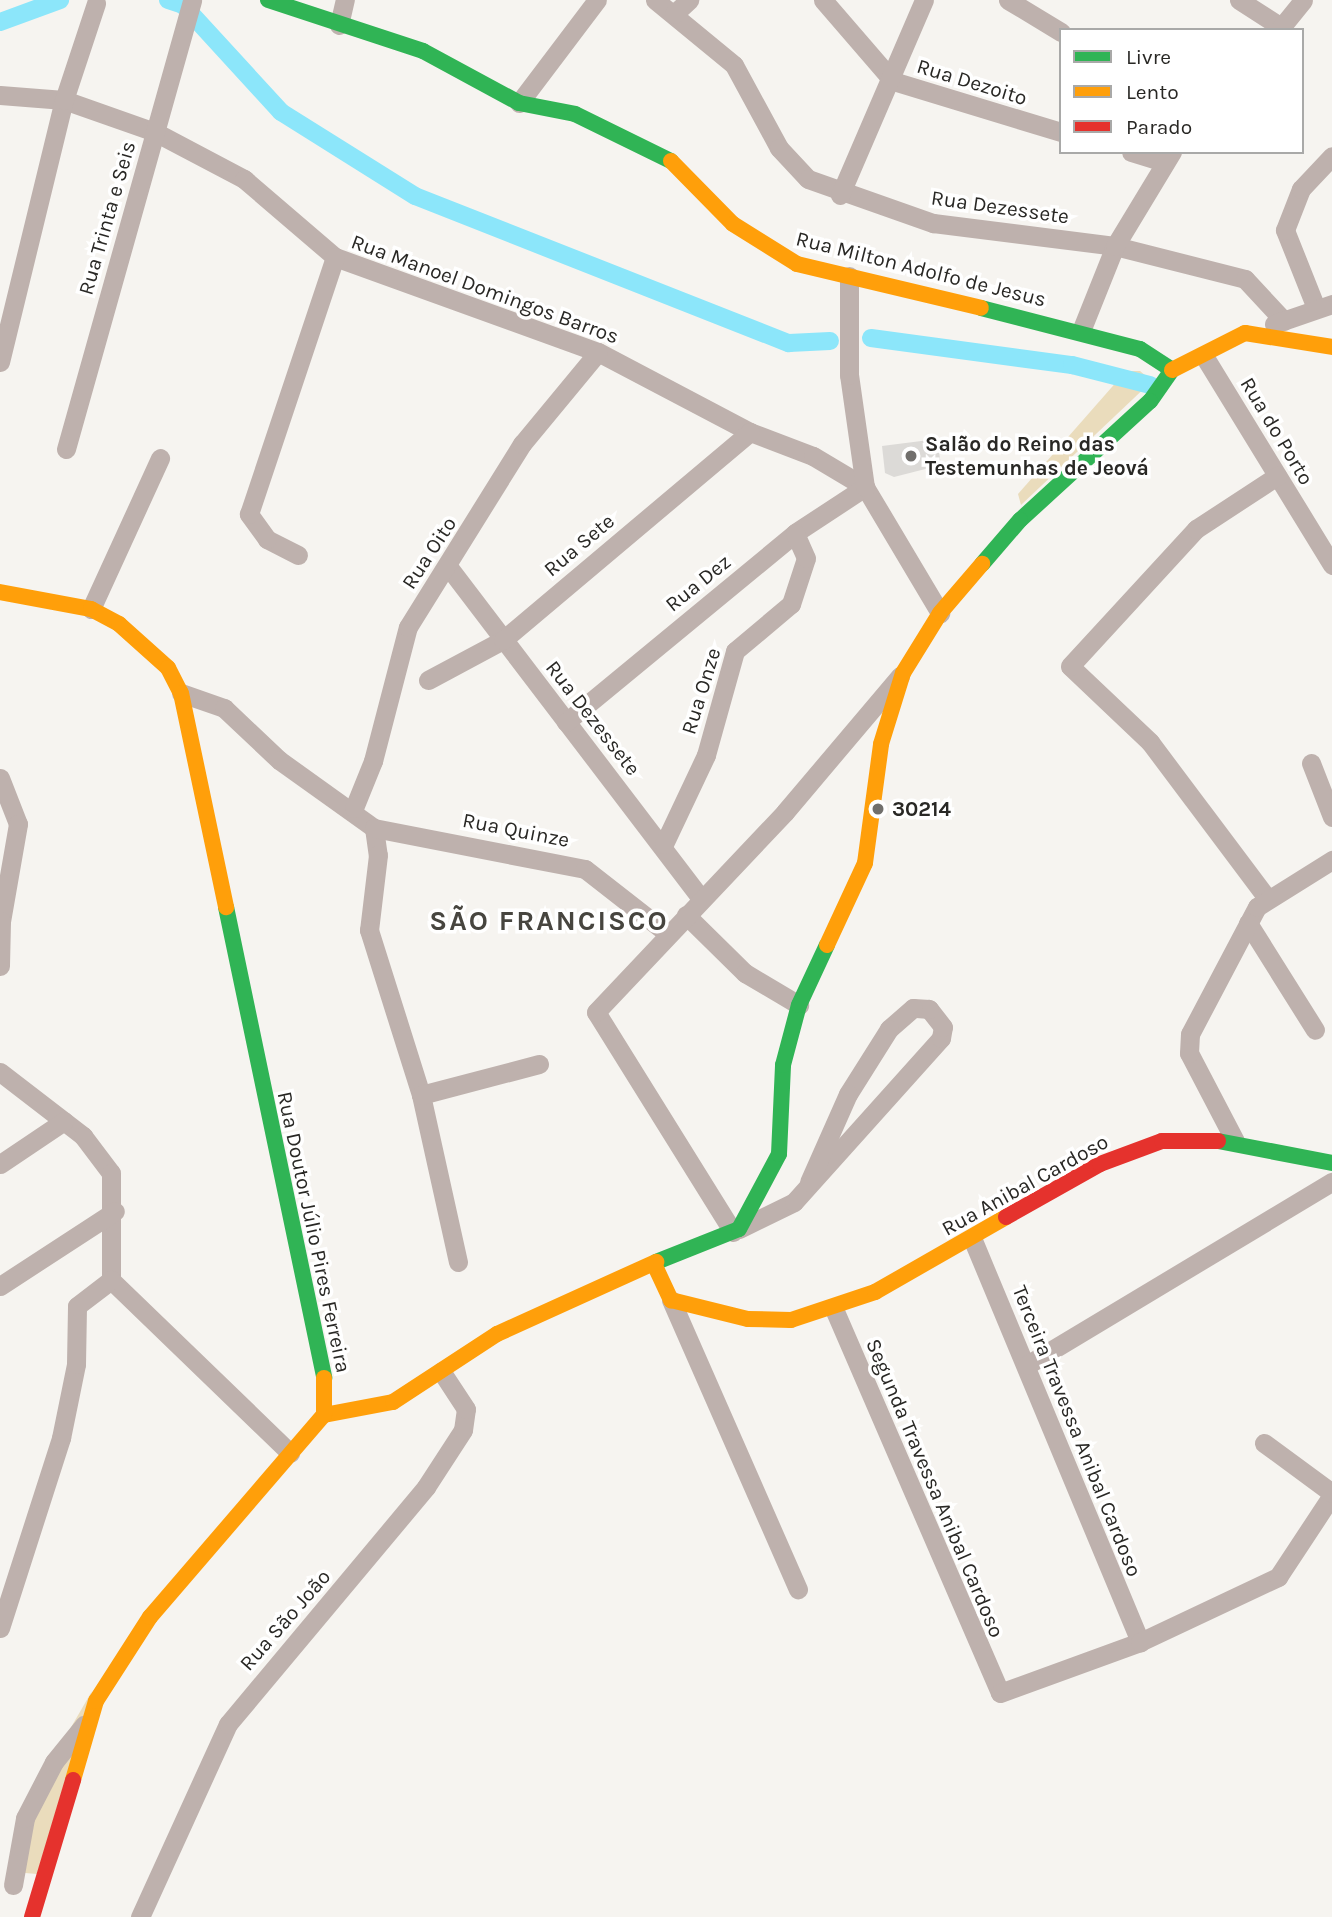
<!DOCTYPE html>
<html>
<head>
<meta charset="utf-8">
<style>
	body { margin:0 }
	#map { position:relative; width:1332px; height:1917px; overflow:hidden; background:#f6f4f0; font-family:Karla,sans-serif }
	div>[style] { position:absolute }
	.green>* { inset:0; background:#eadcbc }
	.canal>* { height:18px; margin:-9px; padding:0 9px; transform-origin:9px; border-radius:9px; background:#8ce6fa }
	.building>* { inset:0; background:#dcdad7 }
	.street>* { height:19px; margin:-9.5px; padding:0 9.5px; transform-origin:9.5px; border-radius:9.5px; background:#beb1ad }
	.fast>* { height:16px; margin:-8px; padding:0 8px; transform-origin:8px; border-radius:8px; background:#30b455 }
	.slow>* { height:16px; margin:-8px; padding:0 8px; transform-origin:8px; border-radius:8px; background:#ff9f0a }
	.jam>* { height:16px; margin:-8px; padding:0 8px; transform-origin:8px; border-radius:8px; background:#e5322d }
	.dots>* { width:19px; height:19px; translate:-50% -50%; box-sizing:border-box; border:4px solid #fff; border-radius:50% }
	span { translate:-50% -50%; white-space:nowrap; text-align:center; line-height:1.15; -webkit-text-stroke:7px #fff; paint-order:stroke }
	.street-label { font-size:21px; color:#292825 }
	.poi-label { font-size:21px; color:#292825; font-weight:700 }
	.left { translate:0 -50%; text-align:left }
	.district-label { font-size:28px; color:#47453f; font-weight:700; letter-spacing:2px }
	.legend { position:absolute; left:1059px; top:28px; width:245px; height:126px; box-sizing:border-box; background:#fff; border:2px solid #a9a9a8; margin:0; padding:9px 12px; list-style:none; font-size:21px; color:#292825 }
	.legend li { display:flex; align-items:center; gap:14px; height:35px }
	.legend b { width:35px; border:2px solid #a9a9a8 }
</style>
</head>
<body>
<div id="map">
	<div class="green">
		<div style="clip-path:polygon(1126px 371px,1140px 371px,1152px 381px,1021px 505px,1018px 494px)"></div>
		<div style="clip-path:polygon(92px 1691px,37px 1874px,13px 1872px,21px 1814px)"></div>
	</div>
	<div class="canal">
		<div style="left:168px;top:0;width:16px;rotate:18deg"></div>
		<div style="left:183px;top:5px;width:145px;rotate:47.5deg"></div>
		<div style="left:281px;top:112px;width:158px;rotate:32.1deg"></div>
		<div style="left:415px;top:196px;width:402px;rotate:21.5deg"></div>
		<div style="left:789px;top:343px;width:41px;rotate:-2.8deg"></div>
		<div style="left:0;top:22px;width:64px;rotate:-20.1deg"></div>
		<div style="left:871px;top:338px;width:203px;rotate:7.7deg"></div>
		<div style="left:1072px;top:365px;width:81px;rotate:14.4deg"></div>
	</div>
	<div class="building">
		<div style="clip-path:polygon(937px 439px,941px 465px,894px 477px,885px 473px,882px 446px)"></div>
	</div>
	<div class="street">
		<div style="left:655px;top:0;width:102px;rotate:39.4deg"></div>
		<div style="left:734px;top:65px;width:94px;rotate:61.5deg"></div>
		<div style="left:779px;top:148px;width:42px;rotate:46.9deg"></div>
		<div style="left:808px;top:179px;width:133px;rotate:19.4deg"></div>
		<div style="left:933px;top:223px;width:183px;rotate:7.2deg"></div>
		<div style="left:1115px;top:246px;width:134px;rotate:14.2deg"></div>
		<div style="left:1245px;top:279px;width:57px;rotate:47.1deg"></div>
		<div style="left:823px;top:0;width:107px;rotate:49.2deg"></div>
		<div style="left:893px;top:81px;width:176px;rotate:16.9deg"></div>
		<div style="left:1008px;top:0;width:62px;rotate:31.1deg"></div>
		<div style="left:1239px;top:0;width:50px;rotate:32.7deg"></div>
		<div style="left:674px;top:14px;width:21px;rotate:-43deg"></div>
		<div style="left:339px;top:25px;width:26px;rotate:-77deg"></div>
		<div style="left:1279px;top:30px;width:38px;rotate:-51deg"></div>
		<div style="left:0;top:95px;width:64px;rotate:4.5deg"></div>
		<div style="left:64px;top:100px;width:96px;rotate:19.4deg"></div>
		<div style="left:155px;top:132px;width:101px;rotate:27.8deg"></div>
		<div style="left:244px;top:179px;width:120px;rotate:40.6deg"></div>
		<div style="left:335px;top:257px;width:280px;rotate:19.9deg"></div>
		<div style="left:598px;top:352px;width:172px;rotate:27.8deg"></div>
		<div style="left:750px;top:432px;width:67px;rotate:20.9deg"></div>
		<div style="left:813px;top:456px;width:61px;rotate:30.8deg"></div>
		<div style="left:865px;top:487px;width:147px;rotate:59.2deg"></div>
		<div style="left:519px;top:103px;width:129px;rotate:-52.9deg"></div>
		<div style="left:1131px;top:152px;width:34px;rotate:17deg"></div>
		<div style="left:840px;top:195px;width:212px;rotate:-66.7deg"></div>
		<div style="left:1316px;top:308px;width:84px;rotate:-111.7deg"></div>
		<div style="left:1285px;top:230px;width:44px;rotate:-68.7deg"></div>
		<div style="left:1301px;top:189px;width:45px;rotate:-46.8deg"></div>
		<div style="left:1274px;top:324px;width:61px;rotate:-19deg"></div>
		<div style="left:1081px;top:331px;width:92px;rotate:-68.2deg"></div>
		<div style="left:1115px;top:246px;width:110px;rotate:-58.8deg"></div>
		<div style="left:1204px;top:356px;width:245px;rotate:58.5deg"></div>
		<div style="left:0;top:362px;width:270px;rotate:-76.3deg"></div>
		<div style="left:64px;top:100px;width:102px;rotate:-71.7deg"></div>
		<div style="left:66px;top:449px;width:466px;rotate:-74.3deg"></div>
		<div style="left:298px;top:555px;width:35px;rotate:-153deg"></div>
		<div style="left:267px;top:539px;width:31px;rotate:-126deg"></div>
		<div style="left:249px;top:514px;width:271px;rotate:-71.5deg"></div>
		<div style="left:450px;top:569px;width:412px;rotate:52.7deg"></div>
		<div style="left:91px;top:609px;width:166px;rotate:-65.4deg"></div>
		<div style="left:428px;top:680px;width:85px;rotate:-28.1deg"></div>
		<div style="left:503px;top:640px;width:323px;rotate:-40.1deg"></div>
		<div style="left:181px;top:693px;width:46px;rotate:19.2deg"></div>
		<div style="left:224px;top:708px;width:76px;rotate:43.4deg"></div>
		<div style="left:279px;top:760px;width:117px;rotate:35.6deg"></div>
		<div style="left:374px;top:828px;width:27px;rotate:82deg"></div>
		<div style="left:378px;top:855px;width:76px;rotate:96.8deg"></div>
		<div style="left:369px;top:930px;width:173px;rotate:72.5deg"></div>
		<div style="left:421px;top:1095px;width:171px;rotate:77.5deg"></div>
		<div style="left:566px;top:722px;width:297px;rotate:-39.5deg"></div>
		<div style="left:795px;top:533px;width:84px;rotate:-33.3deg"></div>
		<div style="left:865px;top:487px;width:113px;rotate:-98.1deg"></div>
		<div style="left:849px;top:375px;width:99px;rotate:-90deg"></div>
		<div style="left:1311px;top:763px;width:58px;rotate:68.7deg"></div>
		<div style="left:0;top:778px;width:49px;rotate:68.6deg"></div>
		<div style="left:18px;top:824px;width:98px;rotate:99.9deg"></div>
		<div style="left:1px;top:921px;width:45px;rotate:91.3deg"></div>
		<div style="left:354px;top:808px;width:51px;rotate:-68deg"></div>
		<div style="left:373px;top:761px;width:138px;rotate:-75.4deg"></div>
		<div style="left:408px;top:627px;width:216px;rotate:-58.1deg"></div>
		<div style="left:522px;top:444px;width:119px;rotate:-50.4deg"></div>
		<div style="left:374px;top:828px;width:215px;rotate:11deg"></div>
		<div style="left:585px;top:869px;width:104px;rotate:38deg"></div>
		<div style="left:664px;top:844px;width:98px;rotate:-64.7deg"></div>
		<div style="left:706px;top:755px;width:108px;rotate:-74.4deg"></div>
		<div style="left:735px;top:651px;width:73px;rotate:-40deg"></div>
		<div style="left:791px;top:604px;width:48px;rotate:-71.9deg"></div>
		<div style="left:806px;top:558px;width:27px;rotate:-114deg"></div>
		<div style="left:1267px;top:898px;width:195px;rotate:-126.9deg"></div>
		<div style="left:1150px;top:742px;width:110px;rotate:-136.5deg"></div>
		<div style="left:1070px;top:666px;width:186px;rotate:-47.4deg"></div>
		<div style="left:1196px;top:529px;width:97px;rotate:-33.2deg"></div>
		<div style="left:686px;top:915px;width:83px;rotate:44.5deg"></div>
		<div style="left:745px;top:973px;width:63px;rotate:30.7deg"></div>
		<div style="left:1248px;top:923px;width:126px;rotate:57.9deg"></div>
		<div style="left:0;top:1072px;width:105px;rotate:37.6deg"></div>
		<div style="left:83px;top:1136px;width:46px;rotate:52.9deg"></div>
		<div style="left:111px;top:1173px;width:107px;rotate:90deg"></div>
		<div style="left:421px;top:1095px;width:122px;rotate:-14.7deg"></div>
		<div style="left:1235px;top:1141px;width:99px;rotate:-117.6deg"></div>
		<div style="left:1189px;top:1053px;width:19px;rotate:-87deg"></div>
		<div style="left:1190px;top:1034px;width:144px;rotate:-62.2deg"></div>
		<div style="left:1257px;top:907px;width:89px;rotate:-32.1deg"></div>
		<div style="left:0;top:1164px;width:77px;rotate:-33.9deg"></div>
		<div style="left:739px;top:1229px;width:61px;rotate:-26.1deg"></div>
		<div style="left:794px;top:1202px;width:220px;rotate:-48.1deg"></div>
		<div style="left:941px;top:1038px;width:11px;rotate:-80deg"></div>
		<div style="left:943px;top:1027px;width:23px;rotate:-128deg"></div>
		<div style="left:929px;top:1009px;width:16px;rotate:-176deg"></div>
		<div style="left:913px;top:1008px;width:32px;rotate:139deg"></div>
		<div style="left:889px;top:1029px;width:77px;rotate:122.2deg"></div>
		<div style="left:848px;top:1094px;width:96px;rotate:113.9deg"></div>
		<div style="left:733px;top:1232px;width:259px;rotate:-121.9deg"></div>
		<div style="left:596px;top:1012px;width:275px;rotate:-46.6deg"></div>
		<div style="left:785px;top:812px;width:178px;rotate:-49.8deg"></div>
		<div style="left:972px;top:1238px;width:438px;rotate:67.4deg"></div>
		<div style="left:111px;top:1280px;width:249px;rotate:44deg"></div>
		<div style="left:0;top:1286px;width:137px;rotate:-33.1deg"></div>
		<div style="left:671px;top:1300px;width:316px;rotate:66.3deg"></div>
		<div style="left:834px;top:1309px;width:418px;rotate:66.6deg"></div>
		<div style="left:1000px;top:1693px;width:149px;rotate:-20deg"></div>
		<div style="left:1140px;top:1642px;width:153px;rotate:-25.2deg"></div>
		<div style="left:1278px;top:1577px;width:98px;rotate:-56.6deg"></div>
		<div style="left:1027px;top:1365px;width:356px;rotate:-31deg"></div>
		<div style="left:1264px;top:1443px;width:84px;rotate:36.3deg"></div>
		<div style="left:0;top:1628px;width:200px;rotate:-72.2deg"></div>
		<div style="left:61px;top:1438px;width:76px;rotate:-78.5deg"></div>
		<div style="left:76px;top:1364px;width:58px;rotate:-89deg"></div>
		<div style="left:77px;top:1306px;width:43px;rotate:-37.4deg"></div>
		<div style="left:13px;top:1885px;width:68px;rotate:-79.8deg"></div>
		<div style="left:25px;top:1818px;width:63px;rotate:-62.6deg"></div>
		<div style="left:54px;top:1762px;width:48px;rotate:-51deg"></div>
		<div style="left:140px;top:1917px;width:212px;rotate:-65.5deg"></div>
		<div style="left:228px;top:1724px;width:309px;rotate:-50.1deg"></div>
		<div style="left:426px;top:1487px;width:68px;rotate:-57deg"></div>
		<div style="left:463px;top:1430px;width:21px;rotate:-82deg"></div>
		<div style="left:466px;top:1409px;width:45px;rotate:-123.3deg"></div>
	</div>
	<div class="fast">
		<div style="left:268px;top:0;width:163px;rotate:18.2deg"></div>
		<div style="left:423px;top:51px;width:109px;rotate:28.4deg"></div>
		<div style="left:519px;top:103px;width:57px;rotate:11.1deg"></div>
		<div style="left:575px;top:114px;width:107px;rotate:26.1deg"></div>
		<div style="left:981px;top:308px;width:164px;rotate:14.5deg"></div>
		<div style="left:1140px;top:349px;width:38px;rotate:33deg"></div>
		<div style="left:1172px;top:370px;width:38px;rotate:125deg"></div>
		<div style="left:1150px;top:401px;width:176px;rotate:137.5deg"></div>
		<div style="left:1020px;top:520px;width:58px;rotate:130.8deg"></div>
		<div style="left:226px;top:907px;width:481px;rotate:78.2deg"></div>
		<div style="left:1218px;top:1141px;width:116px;rotate:10.9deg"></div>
		<div style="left:656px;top:1262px;width:89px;rotate:-21.7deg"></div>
		<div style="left:739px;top:1229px;width:85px;rotate:-61.9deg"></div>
		<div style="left:779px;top:1154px;width:89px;rotate:-87.4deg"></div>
		<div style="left:783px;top:1065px;width:62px;rotate:-75.1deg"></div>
		<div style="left:799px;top:1005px;width:66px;rotate:-65deg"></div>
	</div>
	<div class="slow">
		<div style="left:671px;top:161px;width:88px;rotate:45.5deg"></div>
		<div style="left:733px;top:224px;width:75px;rotate:32deg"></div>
		<div style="left:797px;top:264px;width:189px;rotate:13.4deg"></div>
		<div style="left:1172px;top:370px;width:82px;rotate:-26.9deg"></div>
		<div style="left:1245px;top:333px;width:88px;rotate:9.1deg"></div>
		<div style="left:0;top:592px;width:93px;rotate:10.6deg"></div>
		<div style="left:91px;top:609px;width:32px;rotate:28deg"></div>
		<div style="left:119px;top:624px;width:66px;rotate:41.9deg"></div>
		<div style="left:168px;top:668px;width:28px;rotate:63deg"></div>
		<div style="left:181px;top:693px;width:219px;rotate:78.1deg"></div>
		<div style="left:827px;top:945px;width:90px;rotate:-65.1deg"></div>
		<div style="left:865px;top:863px;width:120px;rotate:-82.3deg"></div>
		<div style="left:881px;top:744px;width:74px;rotate:-72.8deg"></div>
		<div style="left:903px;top:673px;width:70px;rotate:-58.3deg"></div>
		<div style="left:940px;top:613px;width:65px;rotate:-49.4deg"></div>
		<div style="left:655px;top:1266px;width:38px;rotate:65deg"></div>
		<div style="left:671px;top:1300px;width:79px;rotate:13.9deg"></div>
		<div style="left:748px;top:1319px;width:43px;rotate:1.3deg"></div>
		<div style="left:791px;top:1320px;width:89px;rotate:-18.4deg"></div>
		<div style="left:875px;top:1292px;width:151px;rotate:-29.8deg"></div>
		<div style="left:324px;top:1415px;width:70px;rotate:-10.7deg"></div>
		<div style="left:393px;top:1402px;width:124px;rotate:-33.2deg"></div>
		<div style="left:497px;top:1334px;width:175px;rotate:-24.4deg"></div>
		<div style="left:73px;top:1780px;width:82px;rotate:-73.8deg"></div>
		<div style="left:96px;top:1701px;width:100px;rotate:-57.3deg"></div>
		<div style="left:150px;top:1617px;width:267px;rotate:-49.3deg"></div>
		<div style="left:324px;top:1415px;width:37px;rotate:-90deg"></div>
	</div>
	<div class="jam">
		<div style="left:1006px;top:1217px;width:108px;rotate:-29.4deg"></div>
		<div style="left:1100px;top:1164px;width:66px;rotate:-20.4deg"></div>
		<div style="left:1162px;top:1141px;width:56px"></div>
		<div style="left:32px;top:1917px;width:143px;rotate:-73.3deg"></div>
	</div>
	<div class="dots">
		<div style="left:911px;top:456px;background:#716f6c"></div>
		<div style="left:878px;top:809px;background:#716f6c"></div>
	</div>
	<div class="street-label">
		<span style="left:972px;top:82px;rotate:17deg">Rua Dezoito</span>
		<span style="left:1000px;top:207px;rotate:8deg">Rua Dezessete</span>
		<span style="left:107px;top:218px;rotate:-74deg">Rua Trinta e Seis</span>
		<span style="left:921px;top:269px;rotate:14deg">Rua Milton Adolfo de Jesus</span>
		<span style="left:485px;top:289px;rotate:20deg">Rua Manoel Domingos Barros</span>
		<span style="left:1277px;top:431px;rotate:59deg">Rua do Porto</span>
		<span style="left:579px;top:545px;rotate:-40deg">Rua Sete</span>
		<span style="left:429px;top:553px;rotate:-57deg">Rua Oito</span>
		<span style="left:698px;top:583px;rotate:-39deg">Rua Dez</span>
		<span style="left:701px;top:691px;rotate:-73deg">Rua Onze</span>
		<span style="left:593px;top:718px;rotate:52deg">Rua Dezessete</span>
		<span style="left:516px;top:830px;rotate:11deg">Rua Quinze</span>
		<span style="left:1025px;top:1185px;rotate:-29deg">Rua Anibal Cardoso</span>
		<span style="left:314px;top:1232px;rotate:78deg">Rua Doutor Júlio Pires Ferreira</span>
		<span style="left:1077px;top:1431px;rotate:68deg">Terceira Travessa Anibal Cardoso</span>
		<span style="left:935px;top:1488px;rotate:67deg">Segunda Travessa Anibal Cardoso</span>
		<span style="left:285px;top:1620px;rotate:-49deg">Rua São João</span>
	</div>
	<div class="poi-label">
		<span class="left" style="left:925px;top:456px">Salão do Reino das<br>Testemunhas de Jeová</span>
		<span class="left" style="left:892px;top:809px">30214</span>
	</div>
	<div class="district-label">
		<span style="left:549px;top:921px">SÃO FRANCISCO</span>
	</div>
	<ul class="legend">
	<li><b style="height:9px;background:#30b455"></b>Livre</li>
	<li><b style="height:9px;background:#ff9f0a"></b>Lento</li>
	<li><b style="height:9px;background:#e5322d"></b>Parado</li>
	</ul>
</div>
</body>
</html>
